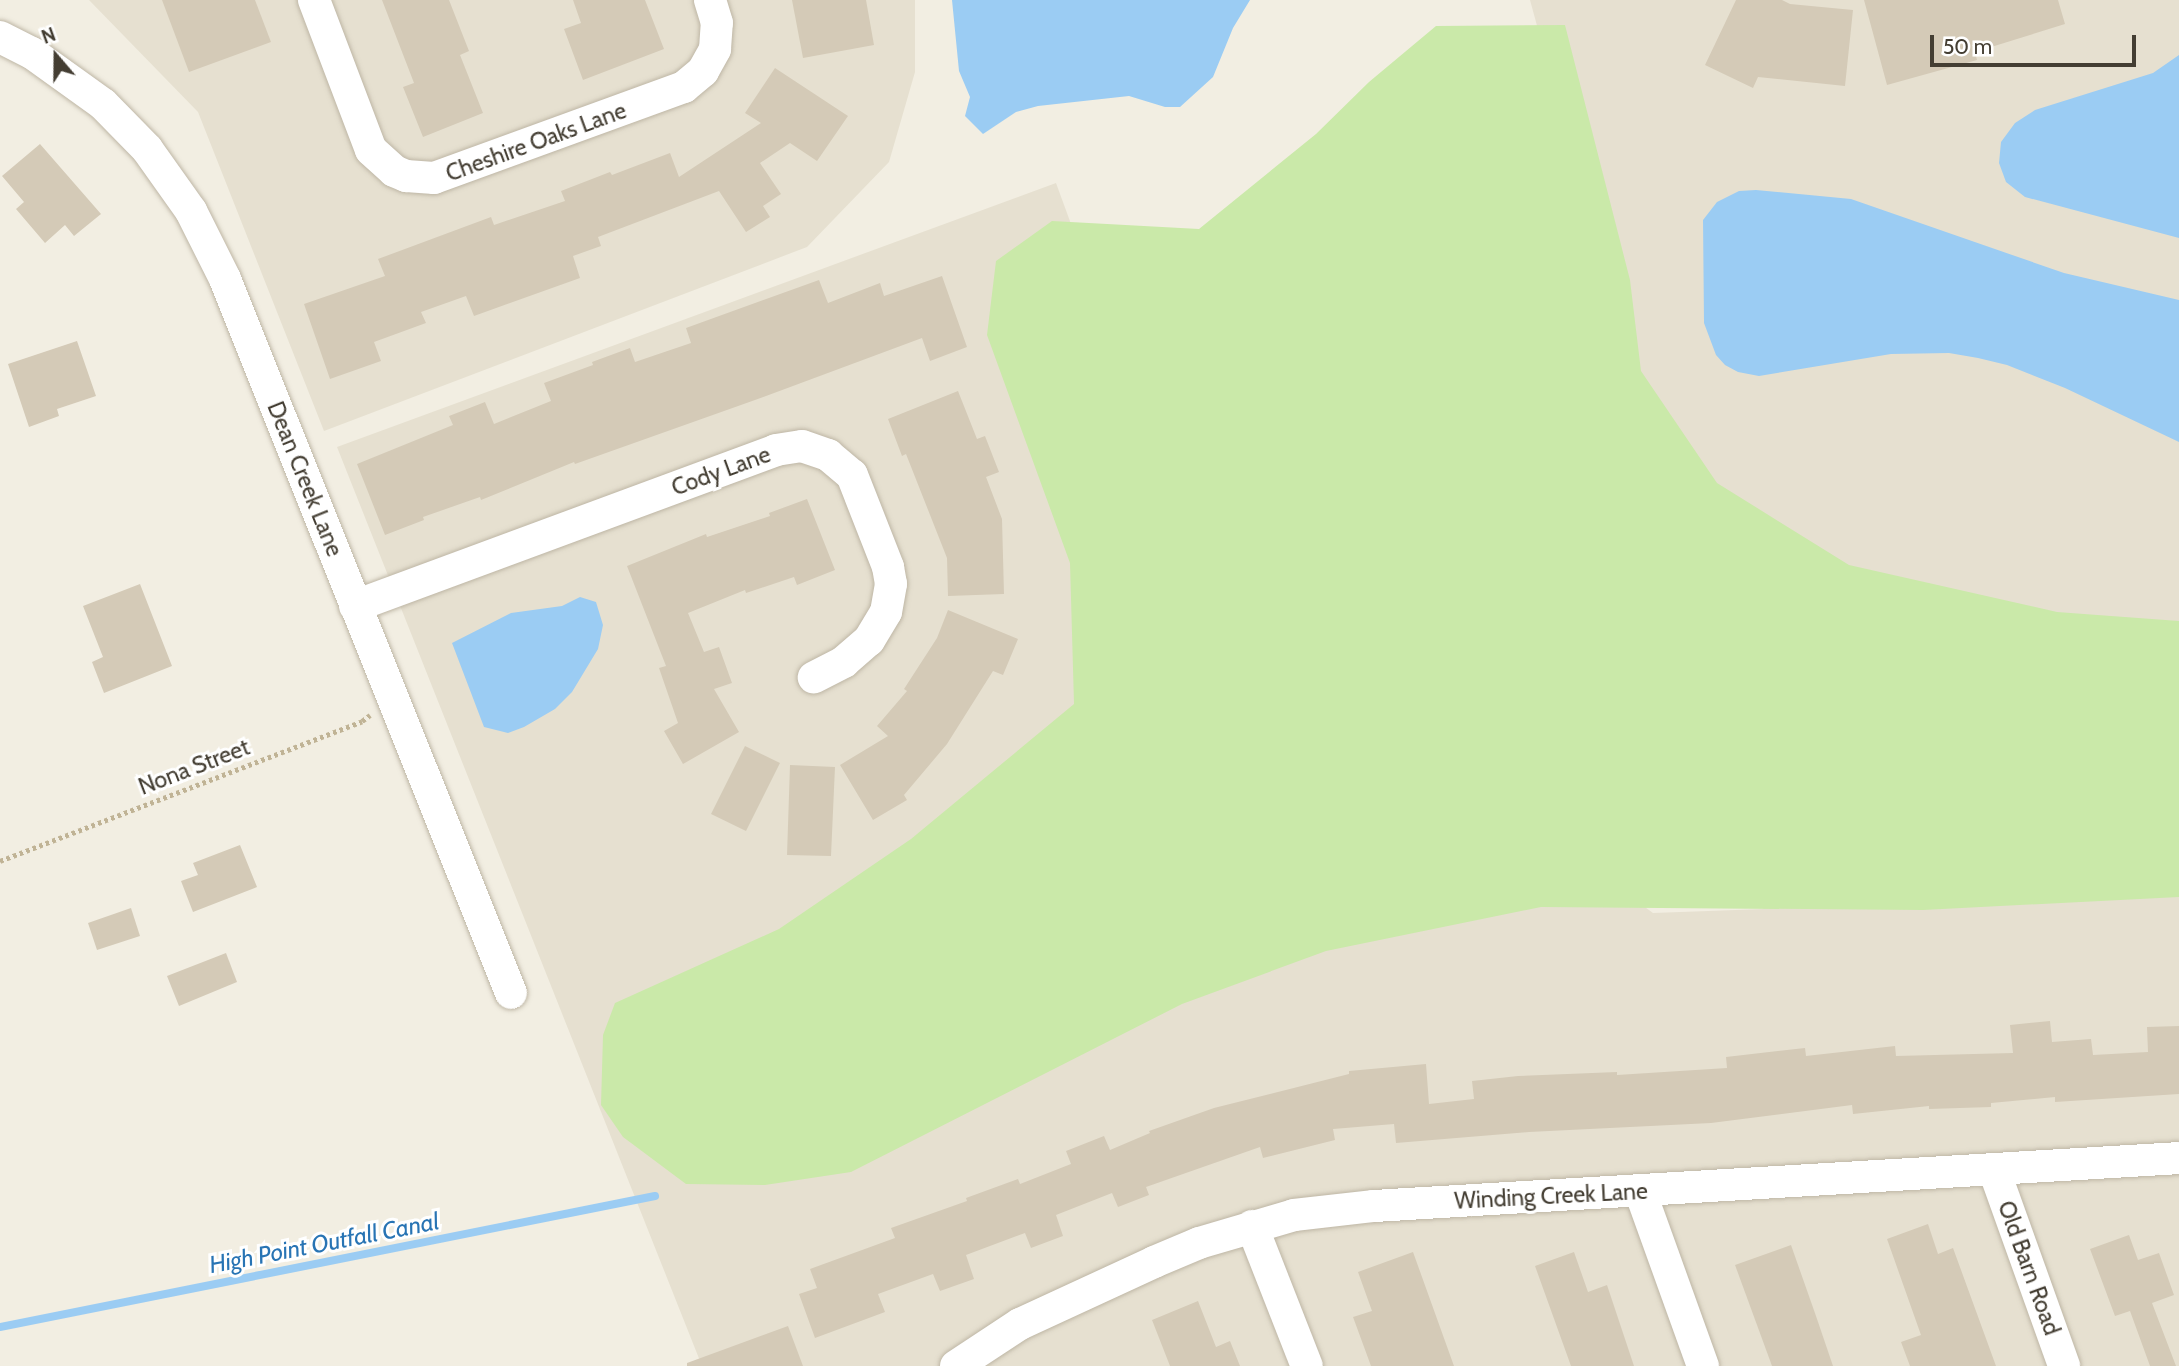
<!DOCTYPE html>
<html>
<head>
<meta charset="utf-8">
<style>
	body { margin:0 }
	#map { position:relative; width:2179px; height:1366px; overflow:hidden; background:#f2eee2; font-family:Cabin,sans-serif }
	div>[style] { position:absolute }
	.residential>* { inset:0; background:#e6e0d0 }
	.green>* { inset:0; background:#cae9a9 }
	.water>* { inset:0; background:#9bccf3 }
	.stream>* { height:8px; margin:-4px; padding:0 4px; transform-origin:4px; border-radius:4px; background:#9bccf3 }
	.building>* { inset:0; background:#d4cab7 }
	.path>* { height:4.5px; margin-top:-2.25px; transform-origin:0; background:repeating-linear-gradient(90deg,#c0b395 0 3.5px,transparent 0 7px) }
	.roads { filter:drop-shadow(0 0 2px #beb6a5) drop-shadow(0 0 2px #beb6a5) }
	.minor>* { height:32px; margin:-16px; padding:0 16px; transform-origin:16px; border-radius:16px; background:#fff }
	span { translate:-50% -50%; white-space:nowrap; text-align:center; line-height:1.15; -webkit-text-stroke:6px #fff; paint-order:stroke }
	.street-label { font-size:23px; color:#443e33 }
	.water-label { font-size:24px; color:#2874b4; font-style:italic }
	.north { position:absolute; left:21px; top:21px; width:70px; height:70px; -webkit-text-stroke:5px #fff; paint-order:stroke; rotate:340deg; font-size:19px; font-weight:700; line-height:28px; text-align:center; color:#443e33 }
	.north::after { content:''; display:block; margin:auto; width:24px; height:32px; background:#443e33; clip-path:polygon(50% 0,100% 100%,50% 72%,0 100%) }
	.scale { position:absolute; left:1930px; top:35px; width:206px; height:32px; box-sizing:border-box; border:4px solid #443e33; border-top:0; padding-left:9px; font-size:21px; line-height:24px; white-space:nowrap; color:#443e33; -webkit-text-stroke:5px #fff; paint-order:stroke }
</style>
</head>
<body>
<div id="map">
	<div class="residential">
		<div style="clip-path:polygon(89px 0,915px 0,915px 72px,889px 162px,807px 247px,324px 431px,198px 112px)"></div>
		<div style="clip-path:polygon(1530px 0,2179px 0,2179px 1366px,702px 1366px,337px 447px,1056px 183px,1294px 833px,1486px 791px,1653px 913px,1763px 909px,1617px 319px)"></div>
	</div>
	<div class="green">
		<div style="clip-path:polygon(1565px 25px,1630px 280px,1641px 371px,1717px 483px,1849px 565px,2057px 612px,2179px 621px,2179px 897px,1923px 910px,1541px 907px,1326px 951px,1182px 1004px,851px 1172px,765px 1185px,686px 1184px,623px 1137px,601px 1105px,603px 1035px,615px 1003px,779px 929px,911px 839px,1074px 704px,1070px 563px,987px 335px,996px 261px,1052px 221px,1199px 229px,1316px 134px,1369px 82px,1436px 26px)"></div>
	</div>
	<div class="water">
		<div style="clip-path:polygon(952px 0,1250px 0,1233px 28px,1213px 77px,1180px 107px,1165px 107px,1129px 96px,1038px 106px,1016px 112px,983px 134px,965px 116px,970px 97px,959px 71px)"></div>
		<div style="clip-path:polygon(2179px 55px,2179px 238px,2025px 197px,2006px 182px,1999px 163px,2001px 142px,2015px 123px,2035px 110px,2153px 73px)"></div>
		<div style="clip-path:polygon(1756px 190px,1851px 199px,2064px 273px,2179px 300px,2179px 442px,2065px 388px,2007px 365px,1978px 358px,1949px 353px,1891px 354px,1759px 376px,1738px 372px,1725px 365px,1716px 355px,1704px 323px,1703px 220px,1717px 202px,1739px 191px)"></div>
		<div style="clip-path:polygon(580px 597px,596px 602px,603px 625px,598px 649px,572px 692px,555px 709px,524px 727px,508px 733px,484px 727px,452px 643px,511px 613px,562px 606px)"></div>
	</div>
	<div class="stream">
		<div style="left:0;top:1327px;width:668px;rotate:-11.31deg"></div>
	</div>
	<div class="building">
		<div style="clip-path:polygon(162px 0,255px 0,271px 42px,189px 72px)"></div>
		<div style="clip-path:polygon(382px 0,449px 0,469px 51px,460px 55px,483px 113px,423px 137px,403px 87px,414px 83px)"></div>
		<div style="clip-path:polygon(573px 0,645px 0,664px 49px,583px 80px,564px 29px,581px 23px)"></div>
		<div style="clip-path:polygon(792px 0,866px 0,874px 45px,803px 58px)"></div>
		<div style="clip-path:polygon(1736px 0,1782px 0,1790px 4px,1853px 10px,1845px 86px,1758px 77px,1753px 88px,1705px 65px)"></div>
		<div style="clip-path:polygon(1864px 0,2058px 0,2065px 24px,1975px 52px,1977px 60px,1887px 85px)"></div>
		<div style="clip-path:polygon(775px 68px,848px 116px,817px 161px,790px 143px,760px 163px,781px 194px,763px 206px,770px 217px,746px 232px,719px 191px,598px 237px,601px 246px,573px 256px,580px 278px,474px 316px,466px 296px,421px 312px,426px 323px,374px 342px,381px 361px,330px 379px,304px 304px,385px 276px,378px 259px,491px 217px,494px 225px,565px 201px,561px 191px,610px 172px,612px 175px,670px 153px,679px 177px,761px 123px,745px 113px)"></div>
		<div style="clip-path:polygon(40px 144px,101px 214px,74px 236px,65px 225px,45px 243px,16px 209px,24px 202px,2px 176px)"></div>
		<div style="clip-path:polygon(942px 276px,967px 347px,930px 361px,922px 338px,755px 400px,575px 464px,574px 462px,481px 500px,480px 497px,423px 517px,424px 520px,385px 535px,357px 464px,453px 425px,449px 416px,485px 402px,494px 424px,551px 401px,544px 383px,593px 365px,592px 362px,630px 348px,635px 362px,691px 343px,686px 328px,819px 280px,828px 303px,880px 283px,884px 296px)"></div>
		<div style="clip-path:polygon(77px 341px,96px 396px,57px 409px,59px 416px,29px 427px,8px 364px)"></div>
		<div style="clip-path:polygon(958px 391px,977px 439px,985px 436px,999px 472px,986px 477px,1002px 519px,1004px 594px,948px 596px,947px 558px,906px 454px,902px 456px,888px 419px)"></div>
		<div style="clip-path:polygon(807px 499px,835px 570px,797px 585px,794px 577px,746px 593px,745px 590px,688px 613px,704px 652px,719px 647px,732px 683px,714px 689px,739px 732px,683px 764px,664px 731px,678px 723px,659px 668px,666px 666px,627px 566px,706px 534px,707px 537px,770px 516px,769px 513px)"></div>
		<div style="clip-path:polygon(140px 584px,172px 666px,104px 693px,92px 662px,103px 657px,83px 606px)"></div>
		<div style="clip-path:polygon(948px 610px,1018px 639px,1003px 675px,993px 671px,947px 744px,904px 795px,907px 800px,873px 820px,840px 765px,888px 736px,877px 726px,907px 691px,904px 689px,937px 638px)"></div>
		<div style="clip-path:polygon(745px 746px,780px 763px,746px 831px,711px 814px)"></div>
		<div style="clip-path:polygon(790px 765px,835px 767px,831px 856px,787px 855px)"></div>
		<div style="clip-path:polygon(240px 845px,257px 887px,193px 912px,181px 881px,198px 875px,193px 863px)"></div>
		<div style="clip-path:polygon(131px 908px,140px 936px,97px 950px,88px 923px)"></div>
		<div style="clip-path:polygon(226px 953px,237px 982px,179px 1006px,167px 976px)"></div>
		<div style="clip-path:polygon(2050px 1021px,2052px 1042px,2091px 1039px,2093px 1055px,2148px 1052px,2147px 1027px,2179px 1026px,2179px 1094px,2055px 1102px,2055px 1097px,1991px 1103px,1991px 1107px,1929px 1109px,1929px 1106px,1853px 1114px,1852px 1105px,1711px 1123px,1529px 1132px,1396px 1143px,1394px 1124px,1333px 1129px,1335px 1140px,1263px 1158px,1260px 1147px,1146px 1187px,1149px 1195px,1118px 1207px,1112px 1193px,1056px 1215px,1063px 1236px,1031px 1248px,1025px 1233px,966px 1255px,974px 1279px,940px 1291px,933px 1274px,878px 1294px,885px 1312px,815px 1338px,799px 1294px,817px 1288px,810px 1269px,895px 1238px,891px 1228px,967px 1201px,966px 1198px,1018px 1179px,1020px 1184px,1071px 1164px,1066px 1151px,1104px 1136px,1110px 1150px,1150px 1133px,1149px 1131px,1214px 1108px,1349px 1074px,1349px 1071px,1426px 1064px,1429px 1104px,1474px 1099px,1472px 1081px,1518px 1076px,1617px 1072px,1617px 1075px,1727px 1068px,1726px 1057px,1805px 1048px,1806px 1056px,1895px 1046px,1896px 1056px,2013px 1053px,2010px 1025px)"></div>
		<div style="clip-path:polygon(1928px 1224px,1938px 1254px,1953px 1248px,1996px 1366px,1910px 1366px,1901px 1342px,1921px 1335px,1887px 1239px)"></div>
		<div style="clip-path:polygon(2129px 1235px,2138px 1260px,2159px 1253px,2174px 1295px,2152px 1303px,2176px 1366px,2150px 1366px,2130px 1311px,2115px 1316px,2090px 1249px)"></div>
		<div style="clip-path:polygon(1791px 1245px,1816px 1316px,1833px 1366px,1772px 1366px,1735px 1265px)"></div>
		<div style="clip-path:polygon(1413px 1252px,1454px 1366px,1371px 1366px,1353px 1317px,1372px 1311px,1358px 1272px)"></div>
		<div style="clip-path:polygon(1574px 1252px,1588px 1292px,1607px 1285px,1634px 1366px,1571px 1366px,1535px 1266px)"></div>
		<div style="clip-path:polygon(1198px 1301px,1216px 1347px,1230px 1341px,1240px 1366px,1170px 1366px,1152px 1320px)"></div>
		<div style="clip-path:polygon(788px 1326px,803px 1366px,687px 1366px,687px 1363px)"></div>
	</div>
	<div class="path">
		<div style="left:0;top:861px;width:388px;rotate:-21.1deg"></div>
		<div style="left:362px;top:721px;width:10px;rotate:-37deg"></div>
	</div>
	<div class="roads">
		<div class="minor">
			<div style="left:314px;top:0;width:160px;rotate:69.2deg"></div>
			<div style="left:371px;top:150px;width:31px;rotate:42deg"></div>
			<div style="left:394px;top:171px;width:13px;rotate:23deg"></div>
			<div style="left:406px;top:176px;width:28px;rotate:4deg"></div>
			<div style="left:434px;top:178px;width:266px;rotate:-20deg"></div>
			<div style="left:684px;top:87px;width:25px;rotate:-40deg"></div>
			<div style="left:703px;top:71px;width:25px;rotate:-61deg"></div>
			<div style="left:715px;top:49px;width:26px;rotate:-86deg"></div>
			<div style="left:717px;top:23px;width:24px;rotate:-107deg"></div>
			<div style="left:0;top:37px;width:36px;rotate:27deg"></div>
			<div style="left:32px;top:53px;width:87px;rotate:35.7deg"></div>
			<div style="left:103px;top:104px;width:63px;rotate:45.6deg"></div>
			<div style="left:147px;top:149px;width:76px;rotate:54.6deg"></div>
			<div style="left:191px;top:211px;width:76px;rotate:63.4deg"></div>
			<div style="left:225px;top:279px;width:769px;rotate:68.17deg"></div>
			<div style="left:355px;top:606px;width:449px;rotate:-20.3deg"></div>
			<div style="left:776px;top:450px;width:26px;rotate:-9deg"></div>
			<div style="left:802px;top:446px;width:28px;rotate:19deg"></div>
			<div style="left:828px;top:455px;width:31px;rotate:40deg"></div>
			<div style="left:852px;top:475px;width:99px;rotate:68.6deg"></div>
			<div style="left:888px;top:567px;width:17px;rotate:80deg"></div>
			<div style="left:891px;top:584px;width:28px;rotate:100deg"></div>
			<div style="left:886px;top:612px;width:33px;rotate:121deg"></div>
			<div style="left:869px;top:640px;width:33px;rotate:139deg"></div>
			<div style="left:844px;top:662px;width:34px;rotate:153deg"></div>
			<div style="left:1994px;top:1170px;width:208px;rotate:70.3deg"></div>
			<div style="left:1640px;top:1191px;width:186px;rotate:70.2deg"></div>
			<div style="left:1252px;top:1226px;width:150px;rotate:68.6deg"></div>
			<div style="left:956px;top:1366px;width:77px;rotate:-33.3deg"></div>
			<div style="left:1020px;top:1324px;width:148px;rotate:-24.8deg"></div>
			<div style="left:1154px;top:1262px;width:49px;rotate:-22.9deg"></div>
			<div style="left:1199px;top:1243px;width:99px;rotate:-16.4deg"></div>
			<div style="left:1294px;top:1215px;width:81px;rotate:-6.4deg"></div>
			<div style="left:1374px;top:1206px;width:806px;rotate:-3.41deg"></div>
		</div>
	</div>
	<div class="street-label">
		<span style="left:536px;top:142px;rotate:-20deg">Cheshire Oaks Lane</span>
		<span style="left:721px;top:471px;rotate:-20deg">Cody Lane</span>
		<span style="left:305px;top:479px;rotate:68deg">Dean Creek Lane</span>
		<span style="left:194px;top:767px;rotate:-21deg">Nona Street</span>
		<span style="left:1551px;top:1196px;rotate:-3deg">Winding Creek Lane</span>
		<span style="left:2029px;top:1268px;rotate:70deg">Old Barn Road</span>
	</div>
	<div class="water-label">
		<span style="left:324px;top:1243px;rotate:-11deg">High Point Outfall Canal</span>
	</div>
	<div class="north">N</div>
	<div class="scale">50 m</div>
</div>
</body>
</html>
